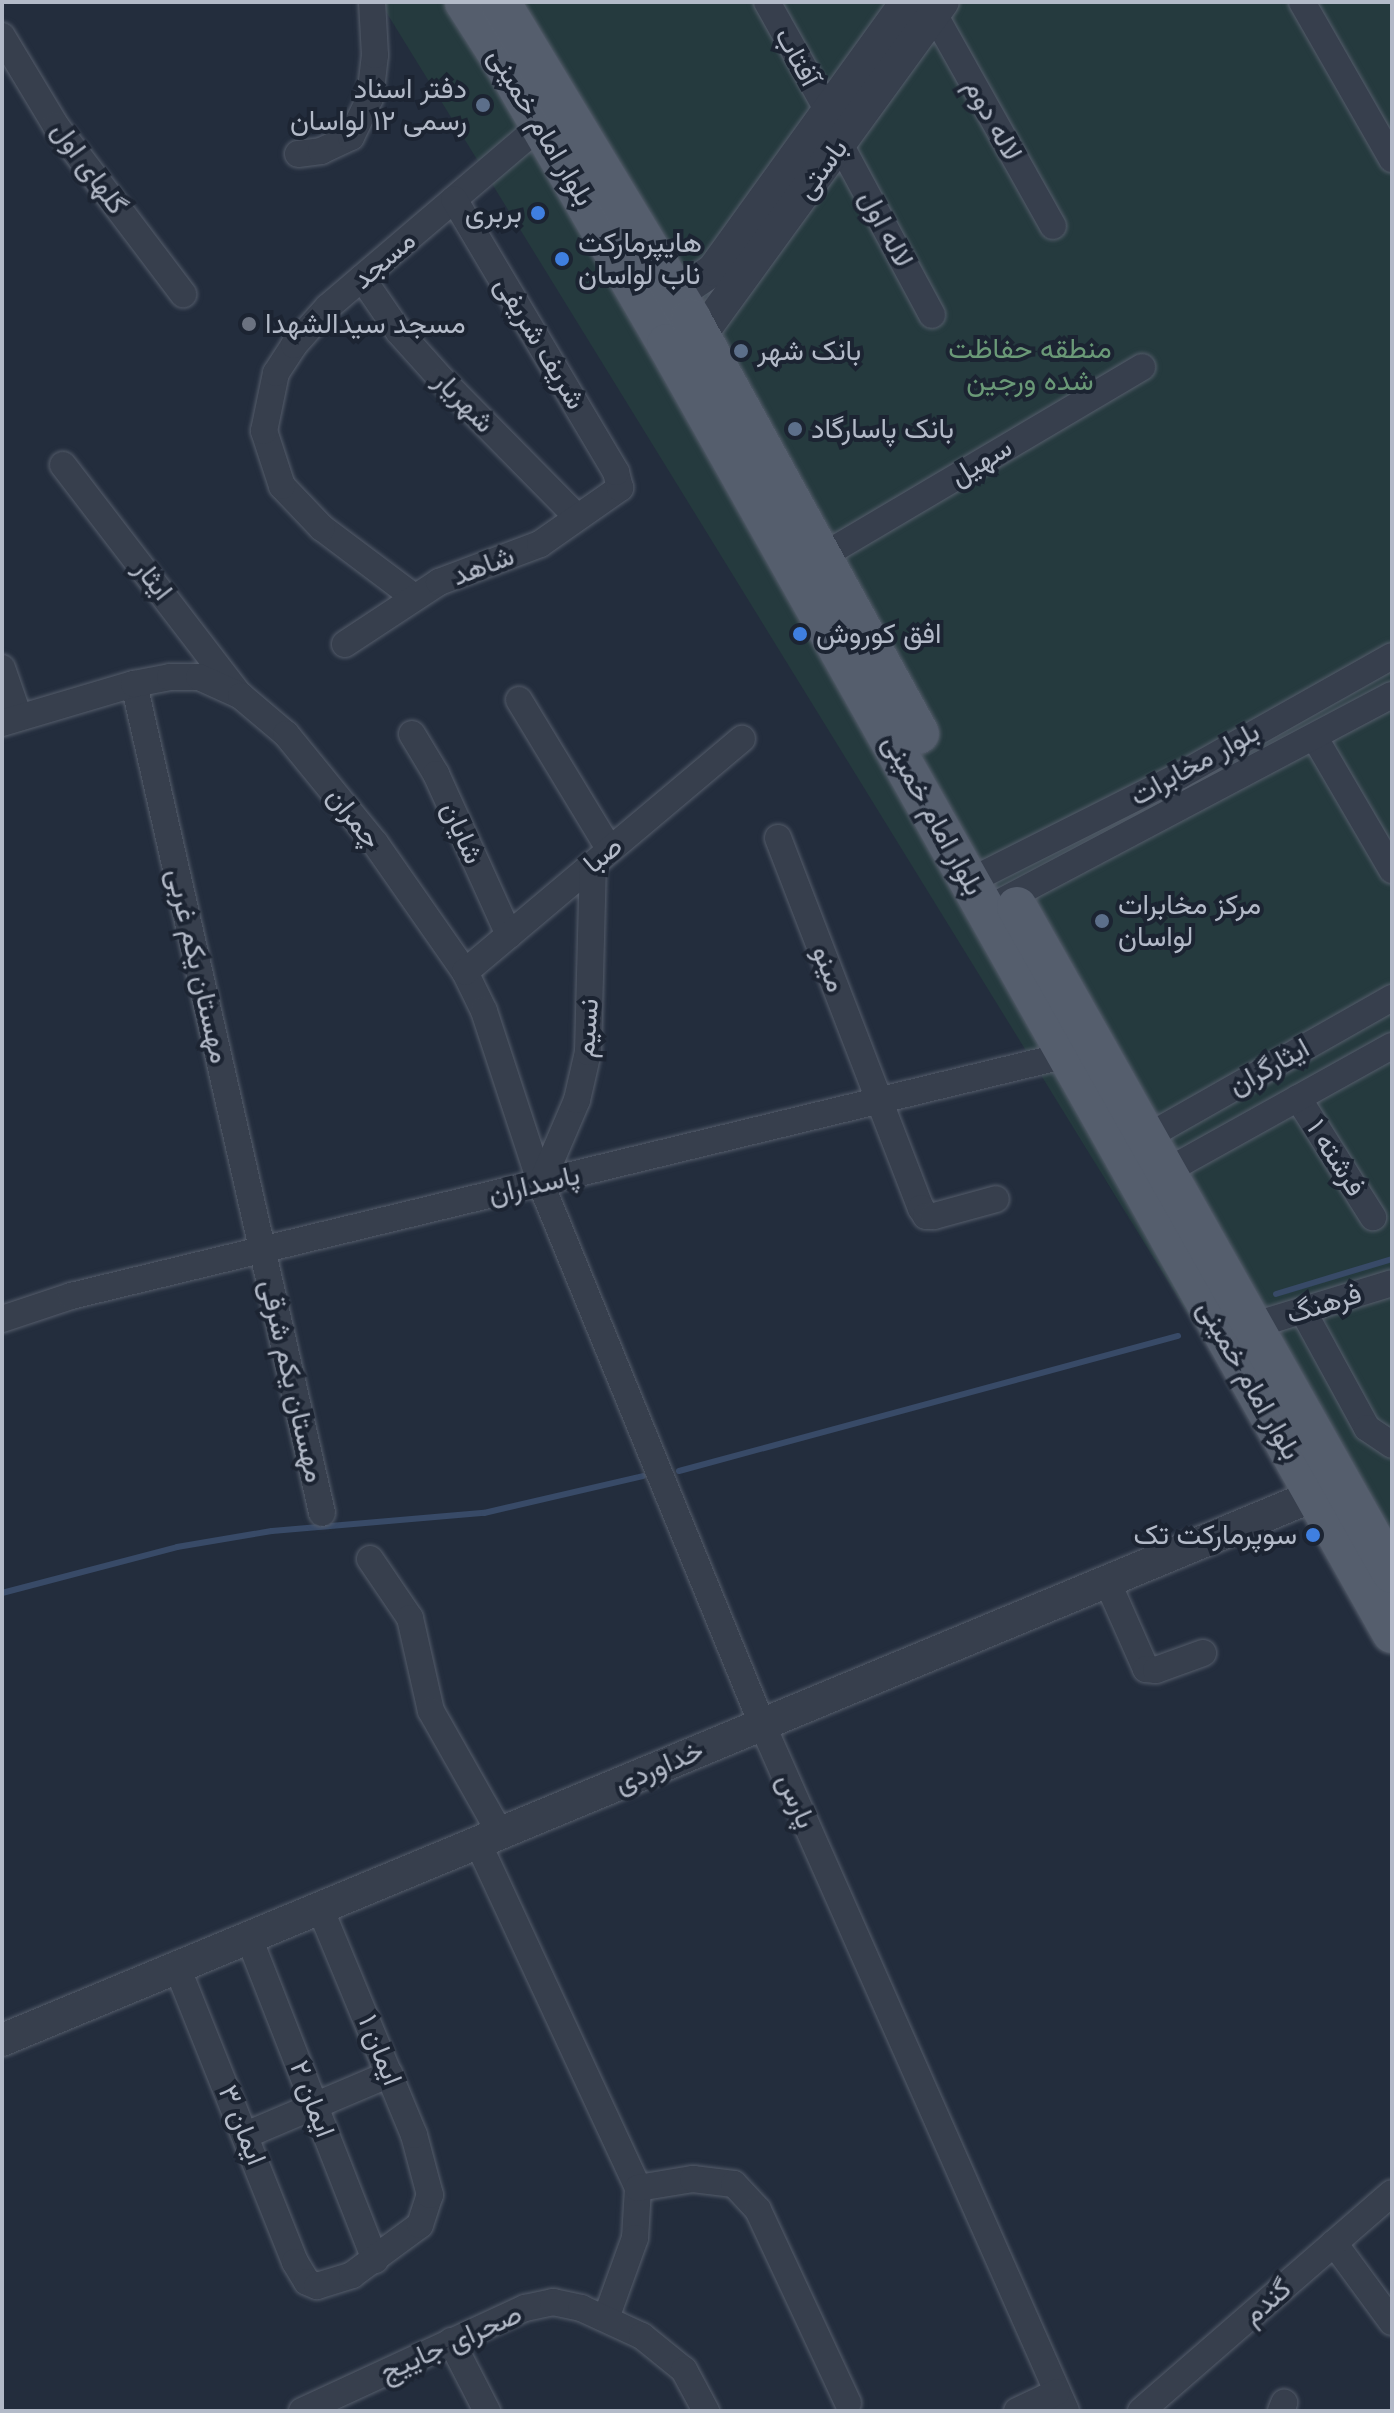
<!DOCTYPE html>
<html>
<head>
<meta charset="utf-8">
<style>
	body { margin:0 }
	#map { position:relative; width:1394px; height:2413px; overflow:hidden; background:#232d3d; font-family:"Fira Sans",Vazirmatn,sans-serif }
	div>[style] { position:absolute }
	.green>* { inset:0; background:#253a3e }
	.stream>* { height:6px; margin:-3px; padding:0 3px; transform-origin:3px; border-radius:3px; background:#384a67 }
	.roads { filter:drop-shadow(0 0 2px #555d6b) drop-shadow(0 0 2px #555d6b) }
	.minor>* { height:26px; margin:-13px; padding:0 13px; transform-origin:13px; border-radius:13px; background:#373f4d }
	.tertiary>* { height:32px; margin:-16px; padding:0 16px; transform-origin:16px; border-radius:16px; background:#373f4d }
	.primary>* { height:40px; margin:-20px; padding:0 20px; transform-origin:20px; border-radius:20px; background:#555e6d }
	.dots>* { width:22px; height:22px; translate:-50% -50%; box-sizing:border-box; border:4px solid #1c2432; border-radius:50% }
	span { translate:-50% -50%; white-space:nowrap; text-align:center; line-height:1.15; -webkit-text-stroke:8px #1c2432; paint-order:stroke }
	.street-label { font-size:28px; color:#b3bac8 }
	.poi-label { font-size:28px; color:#b3bac8 }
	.right { translate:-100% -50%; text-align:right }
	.left { translate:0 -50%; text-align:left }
	.park-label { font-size:28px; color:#6a9977 }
	.frame { position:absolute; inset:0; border:4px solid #b3bac8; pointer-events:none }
</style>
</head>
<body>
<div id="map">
	<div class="green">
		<div style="clip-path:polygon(380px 2px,1392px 2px,1392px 1645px)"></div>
	</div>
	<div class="stream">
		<div style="left:1276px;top:1294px;width:121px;rotate:-16.8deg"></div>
		<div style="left:679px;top:1471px;width:517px;rotate:-15.14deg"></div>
		<div style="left:2px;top:1593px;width:181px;rotate:-14.7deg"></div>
		<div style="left:177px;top:1547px;width:96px;rotate:-9.6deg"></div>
		<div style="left:272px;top:1531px;width:213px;rotate:-4.9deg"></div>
		<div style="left:484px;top:1513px;width:163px;rotate:-13.1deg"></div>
	</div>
	<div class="roads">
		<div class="minor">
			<div style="left:767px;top:2px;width:125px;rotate:60.8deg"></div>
			<div style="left:1302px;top:2px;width:181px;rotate:60.2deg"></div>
			<div style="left:934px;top:14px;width:243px;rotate:60.7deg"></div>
			<div style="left:2px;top:36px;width:105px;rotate:59deg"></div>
			<div style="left:56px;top:126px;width:211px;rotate:52.9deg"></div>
			<div style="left:840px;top:144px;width:194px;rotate:61.7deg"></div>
			<div style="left:298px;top:154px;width:23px;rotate:-7deg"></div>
			<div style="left:321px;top:151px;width:33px;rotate:-25deg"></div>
			<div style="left:351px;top:137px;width:43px;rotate:-64deg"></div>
			<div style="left:370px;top:98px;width:43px;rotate:-83.4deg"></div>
			<div style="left:375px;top:55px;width:53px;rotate:-93.2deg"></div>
			<div style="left:362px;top:278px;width:65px;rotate:55.6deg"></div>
			<div style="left:399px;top:332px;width:66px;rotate:48.1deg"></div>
			<div style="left:443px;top:381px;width:190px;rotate:45.4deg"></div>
			<div style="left:63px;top:465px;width:289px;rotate:52.5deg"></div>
			<div style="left:821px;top:557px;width:373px;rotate:-30.6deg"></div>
			<div style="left:414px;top:597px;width:115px;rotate:-143.1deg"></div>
			<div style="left:322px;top:528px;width:58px;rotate:-133.6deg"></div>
			<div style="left:282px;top:486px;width:58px;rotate:-108.1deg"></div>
			<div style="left:264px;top:431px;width:59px;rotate:-78.3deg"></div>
			<div style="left:276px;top:373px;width:33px;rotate:-57deg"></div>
			<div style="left:294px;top:345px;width:51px;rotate:-48.2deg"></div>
			<div style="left:328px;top:307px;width:280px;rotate:-40.5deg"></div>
			<div style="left:345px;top:644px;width:113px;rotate:-33.4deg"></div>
			<div style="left:439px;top:582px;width:108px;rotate:-20.6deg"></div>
			<div style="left:540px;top:544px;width:98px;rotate:-35deg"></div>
			<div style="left:620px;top:488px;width:16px;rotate:-104deg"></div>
			<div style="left:616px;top:472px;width:317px;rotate:-120.7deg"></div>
			<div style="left:2px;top:668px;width:52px;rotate:70.9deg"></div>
			<div style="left:134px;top:684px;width:850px;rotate:77.22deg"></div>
			<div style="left:519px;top:700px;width:175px;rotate:58.8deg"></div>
			<div style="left:2px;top:723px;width:138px;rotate:-16.5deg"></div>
			<div style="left:134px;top:684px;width:37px;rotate:-11deg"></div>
			<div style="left:170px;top:677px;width:29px"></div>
			<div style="left:199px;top:677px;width:46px;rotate:24.3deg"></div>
			<div style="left:241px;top:696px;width:59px;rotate:40.2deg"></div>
			<div style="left:286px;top:734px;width:141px;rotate:50.8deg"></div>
			<div style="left:375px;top:843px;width:157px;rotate:55.1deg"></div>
			<div style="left:465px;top:972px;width:43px;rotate:64deg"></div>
			<div style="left:484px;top:1011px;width:182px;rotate:71.8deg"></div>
			<div style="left:541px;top:1184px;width:583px;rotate:67.74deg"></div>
			<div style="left:762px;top:1724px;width:751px;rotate:66.13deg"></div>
			<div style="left:412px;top:734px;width:47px;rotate:59deg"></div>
			<div style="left:436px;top:774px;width:177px;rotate:65.6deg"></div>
			<div style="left:1315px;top:738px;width:153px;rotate:59.7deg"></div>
			<div style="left:778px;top:838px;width:397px;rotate:68.9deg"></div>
			<div style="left:921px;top:1208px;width:9px;rotate:58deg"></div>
			<div style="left:926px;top:1216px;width:8px"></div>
			<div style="left:934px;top:1216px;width:64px;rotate:-15.3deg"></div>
			<div style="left:972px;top:880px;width:232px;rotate:-26.7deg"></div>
			<div style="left:1179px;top:776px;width:244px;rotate:-29.4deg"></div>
			<div style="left:993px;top:906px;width:451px;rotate:-27.9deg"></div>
			<div style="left:465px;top:972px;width:362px;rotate:-40.1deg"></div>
			<div style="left:1298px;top:1098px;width:141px;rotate:57.8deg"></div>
			<div style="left:1147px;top:1137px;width:282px;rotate:-29.6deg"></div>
			<div style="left:1167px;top:1171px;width:257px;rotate:-29.1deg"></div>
			<div style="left:541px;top:1184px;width:91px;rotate:-66.8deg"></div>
			<div style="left:577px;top:1100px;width:49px;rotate:-77.1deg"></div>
			<div style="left:588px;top:1052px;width:188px;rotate:-88.5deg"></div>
			<div style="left:1303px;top:1311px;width:133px;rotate:61.3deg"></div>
			<div style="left:1367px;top:1428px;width:30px;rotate:34deg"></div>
			<div style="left:2px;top:1319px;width:73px;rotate:-18.4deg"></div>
			<div style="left:71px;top:1296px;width:1025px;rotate:-13.6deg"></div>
			<div style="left:1255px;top:1325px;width:143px;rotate:-17deg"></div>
			<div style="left:370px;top:1559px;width:71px;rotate:55.9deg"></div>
			<div style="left:410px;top:1618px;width:95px;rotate:77.3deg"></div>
			<div style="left:431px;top:1711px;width:140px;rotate:60.5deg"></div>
			<div style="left:1107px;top:1581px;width:96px;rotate:66.1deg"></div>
			<div style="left:1146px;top:1669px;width:10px;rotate:6deg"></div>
			<div style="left:1156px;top:1670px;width:50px;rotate:-19.9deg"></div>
			<div style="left:478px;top:1843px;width:380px;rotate:65.1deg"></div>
			<div style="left:638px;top:2188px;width:50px;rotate:93.4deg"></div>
			<div style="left:635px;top:2238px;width:85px;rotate:109.9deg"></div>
			<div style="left:249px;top:1938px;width:346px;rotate:68.6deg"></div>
			<div style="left:177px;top:1967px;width:318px;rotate:68.2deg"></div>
			<div style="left:295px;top:2262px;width:23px;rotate:59deg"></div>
			<div style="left:307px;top:2282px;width:11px;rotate:22deg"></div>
			<div style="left:317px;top:2286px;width:37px;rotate:-17deg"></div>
			<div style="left:352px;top:2275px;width:84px;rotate:-36.3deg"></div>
			<div style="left:420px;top:2225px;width:32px;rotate:-72deg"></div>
			<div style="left:430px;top:2195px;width:62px;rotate:-104.9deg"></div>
			<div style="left:414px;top:2135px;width:246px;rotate:-112.5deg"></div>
			<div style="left:246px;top:2135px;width:156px;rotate:-23deg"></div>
			<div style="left:638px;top:2188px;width:56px;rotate:-9.3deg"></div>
			<div style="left:693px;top:2179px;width:41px;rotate:7deg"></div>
			<div style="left:734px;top:2184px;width:35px;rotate:47deg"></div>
			<div style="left:758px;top:2210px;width:213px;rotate:65deg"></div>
			<div style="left:1334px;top:2243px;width:98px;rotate:53.7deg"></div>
			<div style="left:451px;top:2341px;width:79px;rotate:62.8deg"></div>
			<div style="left:302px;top:2411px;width:246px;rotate:-24.8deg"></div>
			<div style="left:525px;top:2308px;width:29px;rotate:-12deg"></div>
			<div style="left:553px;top:2302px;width:29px;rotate:12deg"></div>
			<div style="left:581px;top:2308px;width:67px;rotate:24.7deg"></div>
			<div style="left:642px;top:2336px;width:54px;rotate:39deg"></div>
			<div style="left:684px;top:2370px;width:47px;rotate:61.8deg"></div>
			<div style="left:1017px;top:2411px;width:44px;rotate:-25.4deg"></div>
			<div style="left:1141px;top:2411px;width:332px;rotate:-41deg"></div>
			<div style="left:1281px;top:2411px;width:9px;rotate:-69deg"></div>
		</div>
		<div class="tertiary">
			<div style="left:676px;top:295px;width:45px;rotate:-34deg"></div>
			<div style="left:713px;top:270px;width:330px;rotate:-54.2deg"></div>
			<div style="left:700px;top:336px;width:413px;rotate:-54deg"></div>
			<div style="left:2px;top:2040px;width:1422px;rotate:-22.54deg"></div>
		</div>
		<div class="primary">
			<div style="left:465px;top:2px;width:78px;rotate:57.5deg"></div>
			<div style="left:507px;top:68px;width:319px;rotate:59.9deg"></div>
			<div style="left:667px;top:344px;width:1479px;rotate:60.64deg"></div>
			<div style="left:500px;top:2px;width:370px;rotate:58.9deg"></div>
			<div style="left:691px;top:319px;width:473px;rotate:61.2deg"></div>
			<div style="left:1017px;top:907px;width:764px;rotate:60.62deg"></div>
		</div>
	</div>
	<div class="dots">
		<div style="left:483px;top:105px;background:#5c6f8a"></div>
		<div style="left:538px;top:213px;background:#3f7fe0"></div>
		<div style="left:562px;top:259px;background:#3f7fe0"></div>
		<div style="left:249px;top:324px;background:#6b7280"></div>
		<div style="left:741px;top:351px;background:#5c6f8a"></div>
		<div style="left:795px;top:429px;background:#5c6f8a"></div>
		<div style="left:800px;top:634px;background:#3f7fe0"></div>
		<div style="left:1102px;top:921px;background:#5c6f8a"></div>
		<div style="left:1313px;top:1535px;background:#3f7fe0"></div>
	</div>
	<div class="street-label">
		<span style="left:797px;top:57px;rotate:61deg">آفتاب</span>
		<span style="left:993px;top:120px;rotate:61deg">لاله دوم</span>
		<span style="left:541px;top:127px;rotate:59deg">بلوار امام خمینی</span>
		<span style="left:89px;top:168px;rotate:54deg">گلهای اول</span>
		<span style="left:822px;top:169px;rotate:-54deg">باستی</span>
		<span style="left:886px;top:229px;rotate:62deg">لاله اول</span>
		<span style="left:384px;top:260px;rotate:-41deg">مسجد</span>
		<span style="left:540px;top:343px;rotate:59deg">شریف شریفی</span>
		<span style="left:464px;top:402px;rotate:46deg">شهریار</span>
		<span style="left:981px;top:462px;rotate:-31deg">سهیل</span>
		<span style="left:483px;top:566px;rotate:-21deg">شاهد</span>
		<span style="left:153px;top:580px;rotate:52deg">ایثار</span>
		<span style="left:1195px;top:764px;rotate:-29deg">بلوار مخابرات</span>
		<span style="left:933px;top:815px;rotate:61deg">بلوار امام خمینی</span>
		<span style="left:354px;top:818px;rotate:52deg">چمران</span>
		<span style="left:462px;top:833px;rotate:66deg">شایان</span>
		<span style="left:603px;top:855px;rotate:-40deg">صبا</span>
		<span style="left:198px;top:966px;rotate:77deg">مهستان یکم غربی</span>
		<span style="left:829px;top:969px;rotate:69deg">مینو</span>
		<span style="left:587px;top:1028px;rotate:-86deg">نسیم</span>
		<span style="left:1269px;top:1067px;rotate:-29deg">ایثارگران</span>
		<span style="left:1336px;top:1158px;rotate:58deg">فرشته ۱</span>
		<span style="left:534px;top:1185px;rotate:-13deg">پاسداران</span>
		<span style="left:1324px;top:1304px;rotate:-17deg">فرهنگ</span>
		<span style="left:1249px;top:1380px;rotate:60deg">بلوار امام خمینی</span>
		<span style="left:292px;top:1381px;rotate:77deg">مهستان یکم شرقی</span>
		<span style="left:659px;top:1767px;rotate:-23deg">خداوردی</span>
		<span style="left:796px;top:1801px;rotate:66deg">پارس</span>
		<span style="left:380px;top:2050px;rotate:68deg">ایمان ۱</span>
		<span style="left:312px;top:2099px;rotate:69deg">ایمان ۲</span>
		<span style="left:242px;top:2125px;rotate:68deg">ایمان ۳</span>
		<span style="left:1267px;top:2302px;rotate:-41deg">گندم</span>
		<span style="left:451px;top:2343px;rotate:-24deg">صحرای جاییج</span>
	</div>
	<div class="poi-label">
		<span class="right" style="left:467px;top:105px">دفتر اسناد<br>رسمی ۱۲ لواسان</span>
		<span class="right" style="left:522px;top:213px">بربری</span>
		<span class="left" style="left:578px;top:259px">هایپرمارکت<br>ناب لواسان</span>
		<span class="left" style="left:265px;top:324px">مسجد سیدالشهدا</span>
		<span class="left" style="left:757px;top:351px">بانک شهر</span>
		<span class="left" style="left:811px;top:429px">بانک پاسارگاد</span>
		<span class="left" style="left:816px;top:634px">افق کوروش</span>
		<span class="left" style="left:1118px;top:921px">مرکز مخابرات<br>لواسان</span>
		<span class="right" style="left:1297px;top:1535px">سوپرمارکت تک</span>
	</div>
	<div class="park-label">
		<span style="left:1030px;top:365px">منطقه حفاظت<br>شده ورجین</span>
	</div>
	<div class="frame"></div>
</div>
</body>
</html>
